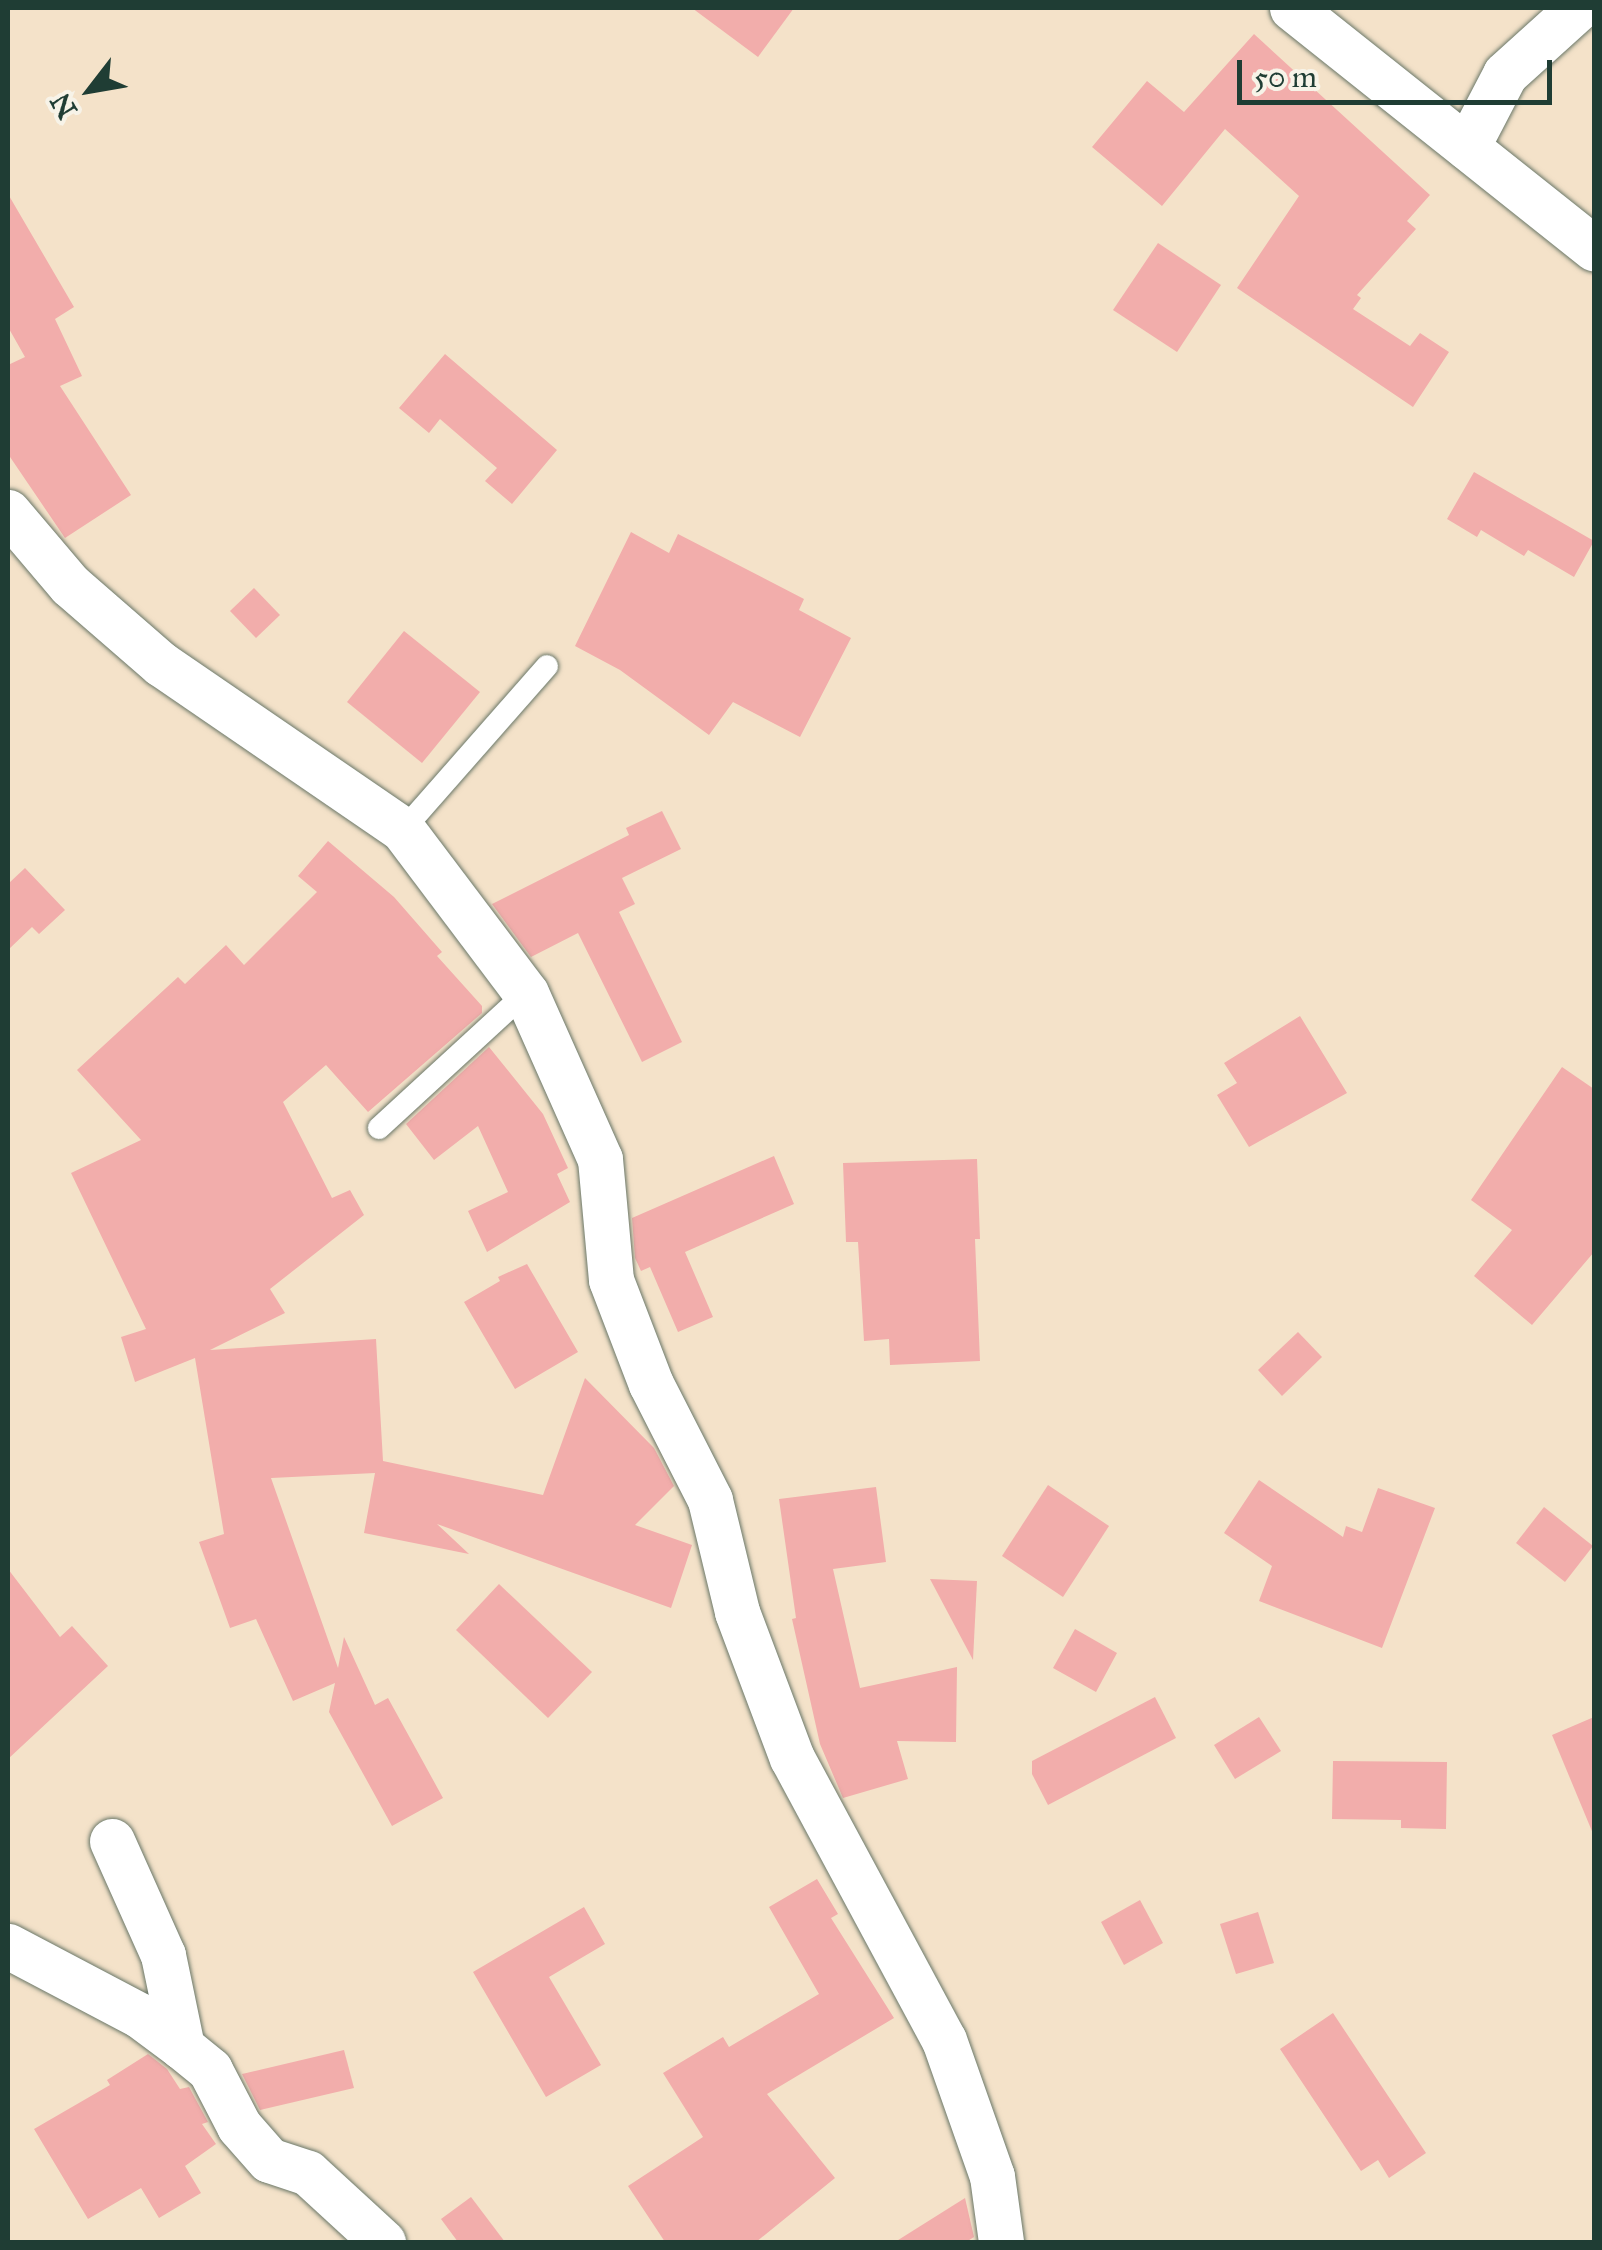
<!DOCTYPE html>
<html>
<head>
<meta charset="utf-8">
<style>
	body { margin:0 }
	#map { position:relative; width:1602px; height:2250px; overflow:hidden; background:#f4e2c9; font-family:"IM FELL Great Primer",serif }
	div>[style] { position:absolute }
	.building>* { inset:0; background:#f2adab }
	.roads { filter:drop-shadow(0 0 2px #6a7768) drop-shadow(0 0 2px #6a7768) }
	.lane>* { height:22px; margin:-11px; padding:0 11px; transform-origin:11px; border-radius:11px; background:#fff }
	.street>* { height:45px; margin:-22.5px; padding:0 22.5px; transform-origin:22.5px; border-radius:22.5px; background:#fff }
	span { translate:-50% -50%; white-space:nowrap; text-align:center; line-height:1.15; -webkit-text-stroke:10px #f7f3e8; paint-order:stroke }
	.frame { position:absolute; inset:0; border:10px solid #1f3d34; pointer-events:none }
	.north { position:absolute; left:40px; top:40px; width:100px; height:100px; -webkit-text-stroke:8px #f7f3e8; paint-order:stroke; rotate:239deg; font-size:28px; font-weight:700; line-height:40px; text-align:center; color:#1f3d34 }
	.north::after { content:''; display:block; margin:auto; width:35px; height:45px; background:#1f3d34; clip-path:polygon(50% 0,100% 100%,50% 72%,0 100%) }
	.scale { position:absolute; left:1237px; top:60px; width:315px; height:45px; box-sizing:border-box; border:5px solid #1f3d34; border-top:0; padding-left:12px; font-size:30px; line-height:35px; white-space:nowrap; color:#1f3d34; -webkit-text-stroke:8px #f7f3e8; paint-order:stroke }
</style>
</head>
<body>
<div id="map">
	<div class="building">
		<div style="clip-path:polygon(692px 8px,794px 8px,758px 57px)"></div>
		<div style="clip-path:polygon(1254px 34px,1430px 195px,1407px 221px,1416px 229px,1357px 295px,1361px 298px,1353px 309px,1410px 346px,1420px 333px,1449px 352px,1413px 407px,1237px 288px,1299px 196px,1225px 129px,1162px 206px,1092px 147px,1147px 81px,1184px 112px)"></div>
		<div style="clip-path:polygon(8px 194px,74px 307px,55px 319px,82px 376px,60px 386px,131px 495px,65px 538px,8px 454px,8px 365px,25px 357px,8px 327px)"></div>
		<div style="clip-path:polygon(1158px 243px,1221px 285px,1177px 352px,1113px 310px)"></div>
		<div style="clip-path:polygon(445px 354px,557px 450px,512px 504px,485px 481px,497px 468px,440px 419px,429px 433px,399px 408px)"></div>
		<div style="clip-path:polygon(1474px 472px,1594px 541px,1574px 577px,1528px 550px,1524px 556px,1481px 530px,1477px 537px,1447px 519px)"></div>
		<div style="clip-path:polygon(631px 532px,669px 553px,678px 534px,804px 599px,799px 610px,851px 638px,800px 737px,733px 702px,709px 735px,620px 670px,575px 646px)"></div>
		<div style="clip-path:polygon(254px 588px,280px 615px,256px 638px,230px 611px)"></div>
		<div style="clip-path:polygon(404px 631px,480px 692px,422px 763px,347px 702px)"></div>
		<div style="clip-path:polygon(662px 811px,681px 849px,622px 878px,635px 904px,619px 912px,682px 1042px,642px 1062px,578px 933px,531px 957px,492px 904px,629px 835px,626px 828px)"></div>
		<div style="clip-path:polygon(328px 841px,394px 897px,442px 952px,437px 956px,482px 1006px,482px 1013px,368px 1112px,326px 1065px,283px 1102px,332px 1198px,350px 1190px,364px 1215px,270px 1289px,285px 1313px,210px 1350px,376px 1339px,383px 1461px,543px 1495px,585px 1378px,654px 1448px,674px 1486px,635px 1525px,692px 1545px,671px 1608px,437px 1524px,469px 1554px,364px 1533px,375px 1473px,271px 1478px,338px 1668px,344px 1637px,375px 1705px,388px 1698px,443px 1798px,392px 1826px,329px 1712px,335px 1683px,293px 1701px,256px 1619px,230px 1628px,199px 1542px,224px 1534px,195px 1358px,135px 1382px,121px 1337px,146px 1329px,71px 1173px,141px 1140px,77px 1070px,178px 977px,185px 984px,226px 945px,244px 965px,317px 892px,298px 876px)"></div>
		<div style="clip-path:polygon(25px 868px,65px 910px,39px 934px,32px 927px,8px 950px,8px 884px)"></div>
		<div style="clip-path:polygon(1300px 1016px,1347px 1093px,1249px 1147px,1217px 1095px,1237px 1083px,1224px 1063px)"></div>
		<div style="clip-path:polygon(489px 1047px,543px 1114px,568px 1168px,557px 1174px,570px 1202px,487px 1252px,468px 1211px,508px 1192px,478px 1126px,434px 1160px,406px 1124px)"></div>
		<div style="clip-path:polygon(1562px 1067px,1594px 1089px,1594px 1252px,1532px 1325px,1474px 1276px,1512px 1230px,1471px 1200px)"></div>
		<div style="clip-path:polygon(774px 1156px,794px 1204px,685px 1252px,713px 1317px,678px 1332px,650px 1267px,641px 1271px,635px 1258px,632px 1218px)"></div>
		<div style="clip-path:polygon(977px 1159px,980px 1239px,975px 1239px,980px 1361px,890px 1365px,889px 1339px,864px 1341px,858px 1242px,846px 1242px,843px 1163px)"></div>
		<div style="clip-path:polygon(527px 1264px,578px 1352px,515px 1389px,464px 1302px,500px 1281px,498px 1277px)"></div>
		<div style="clip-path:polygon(1298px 1332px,1322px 1357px,1282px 1396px,1258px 1370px)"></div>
		<div style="clip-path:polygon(1259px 1480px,1343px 1537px,1346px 1526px,1362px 1532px,1378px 1488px,1435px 1508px,1382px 1648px,1259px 1601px,1272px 1566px,1224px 1533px)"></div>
		<div style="clip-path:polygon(1048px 1485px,1109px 1526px,1063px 1597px,1002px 1556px)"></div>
		<div style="clip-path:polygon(876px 1487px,886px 1562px,833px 1569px,860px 1688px,957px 1667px,956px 1742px,897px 1741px,908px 1779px,843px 1798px,820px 1744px,792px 1619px,796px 1618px,779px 1499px)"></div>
		<div style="clip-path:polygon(1544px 1507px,1593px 1546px,1565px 1582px,1516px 1543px)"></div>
		<div style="clip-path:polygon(8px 1569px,60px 1637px,72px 1626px,108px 1666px,8px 1759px)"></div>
		<div style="clip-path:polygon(930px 1579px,977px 1581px,973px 1660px)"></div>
		<div style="clip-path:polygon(499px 1584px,592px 1672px,548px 1718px,456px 1630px)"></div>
		<div style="clip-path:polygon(1075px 1629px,1117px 1653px,1096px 1692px,1053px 1668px)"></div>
		<div style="clip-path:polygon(1155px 1697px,1176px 1738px,1048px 1805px,1032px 1774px,1032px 1761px)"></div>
		<div style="clip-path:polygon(1259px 1717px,1281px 1751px,1235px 1779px,1214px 1745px)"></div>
		<div style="clip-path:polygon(1594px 1717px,1594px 1836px,1552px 1735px)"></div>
		<div style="clip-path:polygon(1333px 1761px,1447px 1762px,1446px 1829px,1401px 1828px,1401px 1820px,1332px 1819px)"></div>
		<div style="clip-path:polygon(817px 1879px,838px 1914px,831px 1918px,894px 2018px,767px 2094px,835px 2178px,756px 2242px,665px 2242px,628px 2186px,703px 2137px,663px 2073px,723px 2037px,729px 2047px,819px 1994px,769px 1907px)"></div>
		<div style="clip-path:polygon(1140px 1900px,1163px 1943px,1124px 1965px,1101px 1922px)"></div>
		<div style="clip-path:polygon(584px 1907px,605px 1944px,549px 1977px,601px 2065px,546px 2097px,473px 1972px)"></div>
		<div style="clip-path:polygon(1258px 1912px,1274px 1963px,1236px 1974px,1220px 1924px)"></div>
		<div style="clip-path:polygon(1333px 2013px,1426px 2153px,1389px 2178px,1378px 2160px,1361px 2171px,1280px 2049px)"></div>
		<div style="clip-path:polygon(344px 2050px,354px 2088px,260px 2110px,242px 2074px)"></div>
		<div style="clip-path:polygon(148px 2054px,167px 2069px,180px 2089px,189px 2087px,208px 2122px,202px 2124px,216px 2144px,185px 2166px,201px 2193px,159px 2218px,141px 2188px,88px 2219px,34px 2129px,110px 2085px,107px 2080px)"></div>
		<div style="clip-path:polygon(471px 2197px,505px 2242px,458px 2242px,441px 2219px)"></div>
		<div style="clip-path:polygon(965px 2198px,974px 2237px,966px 2242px,895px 2242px)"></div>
	</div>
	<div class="roads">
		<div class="lane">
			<div style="left:403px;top:830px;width:218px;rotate:-48.7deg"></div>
			<div style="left:379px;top:1128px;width:200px;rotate:-42.6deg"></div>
		</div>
		<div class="street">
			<div style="left:1292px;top:8px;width:386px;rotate:38.5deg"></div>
			<div style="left:1467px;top:147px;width:82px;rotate:-62.5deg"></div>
			<div style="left:1505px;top:74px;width:98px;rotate:-42.1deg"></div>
			<div style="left:8px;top:512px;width:96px;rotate:49.7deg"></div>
			<div style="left:70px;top:585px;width:121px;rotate:41deg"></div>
			<div style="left:161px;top:664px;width:293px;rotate:34.4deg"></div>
			<div style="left:403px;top:830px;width:204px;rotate:53deg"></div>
			<div style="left:526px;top:993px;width:182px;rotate:66deg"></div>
			<div style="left:600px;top:1159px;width:121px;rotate:84.8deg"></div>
			<div style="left:611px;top:1280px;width:111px;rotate:69deg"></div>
			<div style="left:651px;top:1384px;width:130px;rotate:63deg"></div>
			<div style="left:710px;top:1500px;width:115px;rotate:76.4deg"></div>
			<div style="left:737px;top:1612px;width:156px;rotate:69.4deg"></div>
			<div style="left:792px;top:1758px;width:320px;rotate:61.7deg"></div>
			<div style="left:944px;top:2040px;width:144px;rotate:70.6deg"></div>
			<div style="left:992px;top:2176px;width:67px;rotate:82.2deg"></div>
			<div style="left:112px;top:1841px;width:125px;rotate:65.9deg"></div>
			<div style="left:163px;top:1955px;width:94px;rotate:78.3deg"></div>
			<div style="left:8px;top:1946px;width:148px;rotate:27.8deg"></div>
			<div style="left:139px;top:2015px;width:54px;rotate:36.7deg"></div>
			<div style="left:182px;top:2047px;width:36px;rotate:39deg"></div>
			<div style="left:210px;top:2070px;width:63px;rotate:62.6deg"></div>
			<div style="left:239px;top:2126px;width:45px;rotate:48.6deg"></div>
			<div style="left:269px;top:2160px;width:41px;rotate:18.4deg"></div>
			<div style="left:308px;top:2173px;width:102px;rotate:42.6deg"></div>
		</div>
	</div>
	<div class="frame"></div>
	<div class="north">N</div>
	<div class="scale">50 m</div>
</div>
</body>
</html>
